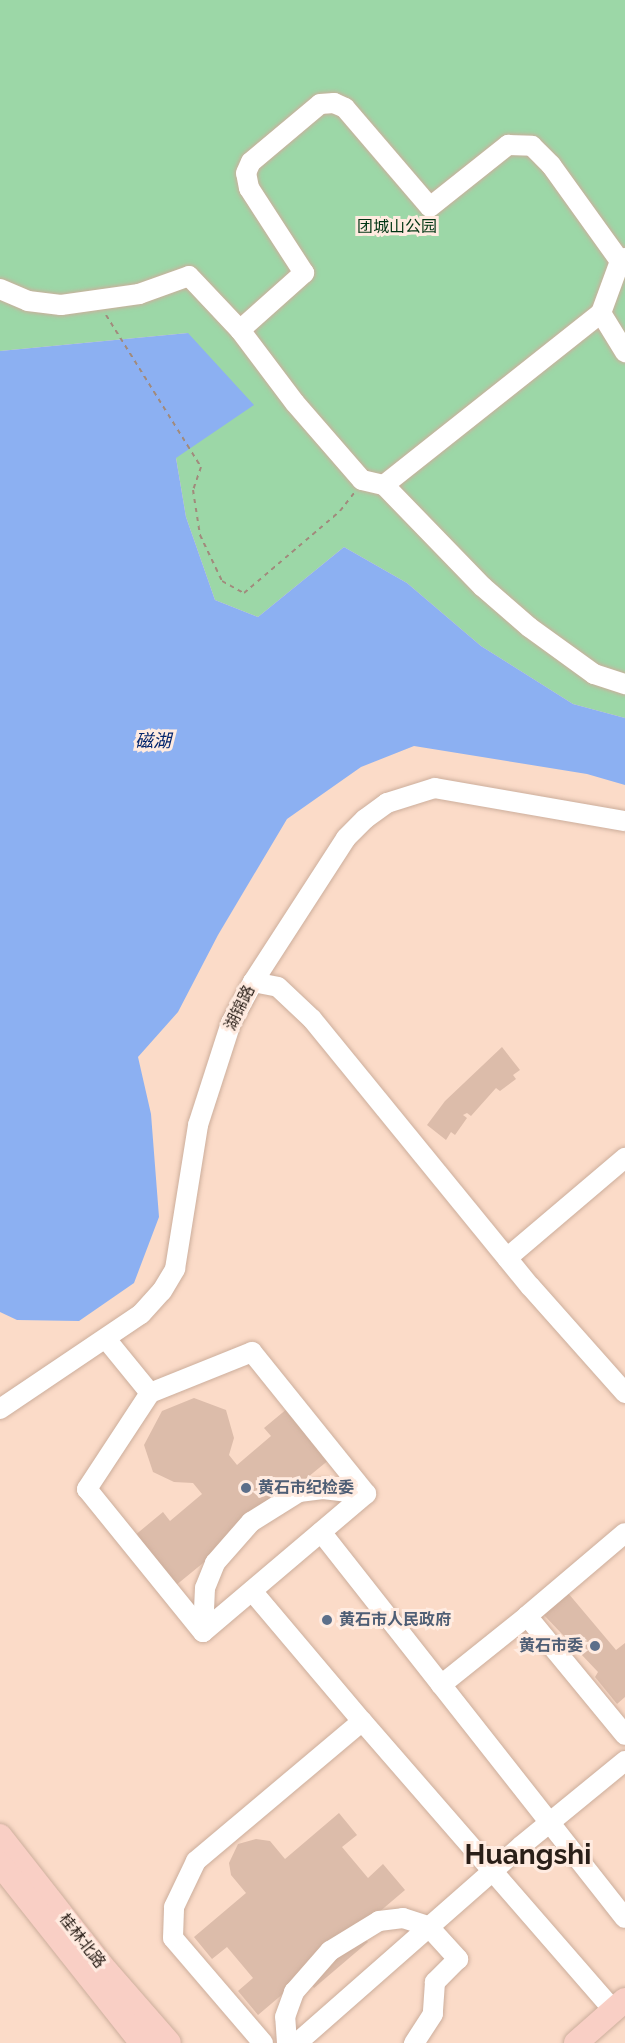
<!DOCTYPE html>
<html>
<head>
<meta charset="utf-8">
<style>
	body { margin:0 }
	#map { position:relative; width:625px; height:2043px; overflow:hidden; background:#fbdbc8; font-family:Raleway,"Noto Sans SC",sans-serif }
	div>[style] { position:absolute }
	.green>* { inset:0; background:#9cd7a7 }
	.water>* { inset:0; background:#8cb0f2 }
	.building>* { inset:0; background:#dcbcaa }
	.path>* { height:2px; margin-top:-1px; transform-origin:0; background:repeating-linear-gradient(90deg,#a18a7c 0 4.5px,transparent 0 9px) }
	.roads { filter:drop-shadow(0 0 2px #ccae9c) drop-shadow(0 0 2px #ccae9c) }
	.minor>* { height:20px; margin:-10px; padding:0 10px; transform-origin:10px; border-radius:10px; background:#fff }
	.major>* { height:24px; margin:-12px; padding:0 12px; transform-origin:12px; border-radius:12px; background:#f9cfc5 }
	.dots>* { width:16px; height:16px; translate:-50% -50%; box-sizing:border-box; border:3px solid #ffebe0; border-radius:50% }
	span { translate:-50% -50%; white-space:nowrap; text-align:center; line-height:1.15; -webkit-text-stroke:6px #ffebe0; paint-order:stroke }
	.park-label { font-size:16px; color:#003513 }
	.street-label { font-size:16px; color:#2a1f18 }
	.service-label { font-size:16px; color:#4e5e75; font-weight:700 }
	.left { translate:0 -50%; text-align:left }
	.right { translate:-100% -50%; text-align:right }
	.water-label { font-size:18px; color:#00236c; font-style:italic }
	.town-label { font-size:28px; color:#2a1f18; font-weight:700 }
</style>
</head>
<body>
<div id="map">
	<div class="green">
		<div style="clip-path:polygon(0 0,625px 0,625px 718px,573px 704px,481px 646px,407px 583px,344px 547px,258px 617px,215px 600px,186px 517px,176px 458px,188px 333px,0 351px)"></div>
	</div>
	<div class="water">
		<div style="clip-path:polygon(188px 333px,254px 405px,176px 458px,186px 517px,215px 600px,258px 617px,344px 547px,407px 583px,481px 646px,573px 704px,625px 718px,625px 785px,587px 774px,414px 746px,361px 767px,287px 819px,218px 935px,178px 1012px,138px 1057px,151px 1114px,159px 1217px,134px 1283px,79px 1321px,17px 1320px,0 1312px,0 351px)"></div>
	</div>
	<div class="building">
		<div style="clip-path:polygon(502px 1047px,520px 1070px,513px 1075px,516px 1079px,500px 1091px,496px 1088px,471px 1116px,467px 1113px,463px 1115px,467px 1118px,455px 1135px,451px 1132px,446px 1140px,427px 1125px,445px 1101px)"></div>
		<div style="clip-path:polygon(194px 1398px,226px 1410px,234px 1438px,229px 1455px,237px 1465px,271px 1436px,264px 1428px,288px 1408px,330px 1459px,175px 1586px,134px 1536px,163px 1512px,170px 1521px,202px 1494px,193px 1483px,174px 1482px,153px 1472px,144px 1445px,162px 1411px)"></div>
		<div style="clip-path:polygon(568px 1593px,616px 1650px,625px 1643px,625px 1697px,617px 1704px,595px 1677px,598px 1672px,543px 1614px)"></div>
		<div style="clip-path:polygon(339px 1813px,357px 1835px,342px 1847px,368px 1878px,383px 1864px,405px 1890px,358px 1930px,368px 1942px,314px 1988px,304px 1976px,258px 2015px,238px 1991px,253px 1978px,227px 1947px,212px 1959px,194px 1937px,246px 1893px,231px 1875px,229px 1863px,238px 1844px,256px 1839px,270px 1841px,285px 1859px)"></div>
	</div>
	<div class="path">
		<div style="left:106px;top:315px;width:179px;rotate:58deg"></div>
		<div style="left:201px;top:467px;width:24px;rotate:109deg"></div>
		<div style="left:193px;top:490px;width:46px;rotate:81.2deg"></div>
		<div style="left:200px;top:535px;width:51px;rotate:64.4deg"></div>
		<div style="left:222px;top:581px;width:25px;rotate:29deg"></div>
		<div style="left:244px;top:593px;width:126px;rotate:-40.5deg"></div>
		<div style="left:340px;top:511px;width:23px;rotate:-52deg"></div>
	</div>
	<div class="roads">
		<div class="minor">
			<div style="left:0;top:289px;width:30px;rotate:23deg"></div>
			<div style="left:28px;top:301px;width:33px;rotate:7deg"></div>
			<div style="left:61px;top:305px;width:79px;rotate:-8deg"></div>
			<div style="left:139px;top:294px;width:53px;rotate:-19.8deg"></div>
			<div style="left:189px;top:276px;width:74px;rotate:46.6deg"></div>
			<div style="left:240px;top:330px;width:91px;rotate:53deg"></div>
			<div style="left:295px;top:403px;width:102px;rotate:49deg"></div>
			<div style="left:362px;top:480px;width:23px;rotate:13deg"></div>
			<div style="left:384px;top:485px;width:142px;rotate:45.9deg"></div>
			<div style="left:483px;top:587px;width:61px;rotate:41deg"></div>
			<div style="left:529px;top:627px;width:80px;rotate:35.9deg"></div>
			<div style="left:594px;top:674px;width:33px;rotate:18deg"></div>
			<div style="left:601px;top:313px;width:46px;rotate:58.4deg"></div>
			<div style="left:240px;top:330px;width:86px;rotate:-41.7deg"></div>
			<div style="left:304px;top:273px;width:101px;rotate:-122.9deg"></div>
			<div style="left:249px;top:188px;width:15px;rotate:-101deg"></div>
			<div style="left:246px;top:173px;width:12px;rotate:-66deg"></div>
			<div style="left:251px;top:162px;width:90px;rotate:-40deg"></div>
			<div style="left:320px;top:104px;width:14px;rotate:-4deg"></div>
			<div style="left:334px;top:103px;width:12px;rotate:24deg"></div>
			<div style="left:345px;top:108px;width:130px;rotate:49.4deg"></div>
			<div style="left:430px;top:207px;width:100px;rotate:-38.5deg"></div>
			<div style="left:508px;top:145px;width:24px;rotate:2deg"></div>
			<div style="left:532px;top:146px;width:27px;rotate:45deg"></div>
			<div style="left:551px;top:165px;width:118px;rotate:54.3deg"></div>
			<div style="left:384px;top:485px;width:277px;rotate:-38.4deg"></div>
			<div style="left:601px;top:313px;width:55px;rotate:-69.9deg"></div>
			<div style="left:620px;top:261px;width:6px;rotate:-31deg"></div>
			<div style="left:253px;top:982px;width:25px;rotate:11deg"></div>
			<div style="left:278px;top:987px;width:47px;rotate:43.3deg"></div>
			<div style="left:312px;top:1019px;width:345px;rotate:50.8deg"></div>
			<div style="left:530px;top:1286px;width:143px;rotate:48.4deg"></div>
			<div style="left:507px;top:1258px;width:155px;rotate:-40.3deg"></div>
			<div style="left:106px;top:1339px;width:70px;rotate:50.8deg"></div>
			<div style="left:150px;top:1393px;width:115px;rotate:123.3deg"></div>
			<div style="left:87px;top:1489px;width:184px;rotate:51deg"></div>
			<div style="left:150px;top:1393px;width:110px;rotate:-21.9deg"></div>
			<div style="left:252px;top:1352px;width:182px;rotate:51.2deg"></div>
			<div style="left:0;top:1409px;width:170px;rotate:-34deg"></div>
			<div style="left:141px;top:1314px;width:31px;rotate:-48deg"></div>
			<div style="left:162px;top:1291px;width:26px;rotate:-59deg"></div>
			<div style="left:175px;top:1269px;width:146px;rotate:-80.9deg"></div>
			<div style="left:198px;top:1125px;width:107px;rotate:-72.1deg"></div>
			<div style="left:231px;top:1023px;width:47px;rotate:-61.8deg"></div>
			<div style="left:253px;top:982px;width:171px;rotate:-57.1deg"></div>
			<div style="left:346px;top:838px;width:27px;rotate:-45deg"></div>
			<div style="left:365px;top:819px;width:27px;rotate:-36deg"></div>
			<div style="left:387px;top:803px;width:50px;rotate:-17.4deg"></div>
			<div style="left:435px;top:788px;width:193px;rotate:9.9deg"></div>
			<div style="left:321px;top:1532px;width:491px;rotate:51.8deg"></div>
			<div style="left:252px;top:1591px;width:170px;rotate:49.8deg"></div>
			<div style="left:527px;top:1616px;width:128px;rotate:-40.3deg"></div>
			<div style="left:203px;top:1632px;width:44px;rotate:-87.4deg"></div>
			<div style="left:205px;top:1588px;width:27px;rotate:-68deg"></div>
			<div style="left:215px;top:1563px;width:55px;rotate:-48.7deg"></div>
			<div style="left:251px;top:1522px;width:57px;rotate:-32deg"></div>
			<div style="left:299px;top:1492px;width:24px;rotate:-7deg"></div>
			<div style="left:323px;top:1489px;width:43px;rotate:6.6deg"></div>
			<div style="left:203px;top:1632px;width:214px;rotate:-40.3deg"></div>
			<div style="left:441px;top:1685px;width:110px;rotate:-38.7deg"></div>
			<div style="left:527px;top:1616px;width:154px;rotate:50.5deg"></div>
			<div style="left:263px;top:2043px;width:138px;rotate:-130.6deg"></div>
			<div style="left:173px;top:1938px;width:31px;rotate:-88deg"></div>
			<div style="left:174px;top:1907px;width:51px;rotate:-64.4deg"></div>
			<div style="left:196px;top:1861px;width:217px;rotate:-40.1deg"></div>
			<div style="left:362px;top:1721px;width:383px;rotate:49deg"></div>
			<div style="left:287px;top:2043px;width:26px;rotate:-94deg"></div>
			<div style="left:285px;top:2017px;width:27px;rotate:-70deg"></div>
			<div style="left:294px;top:1992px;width:55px;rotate:-48.7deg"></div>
			<div style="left:330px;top:1951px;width:57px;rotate:-31.5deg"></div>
			<div style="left:379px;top:1921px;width:24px;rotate:-7deg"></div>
			<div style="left:403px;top:1918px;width:26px;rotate:18deg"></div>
			<div style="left:428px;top:1926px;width:45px;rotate:47.7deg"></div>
			<div style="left:458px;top:1959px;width:33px;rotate:135deg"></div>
			<div style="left:435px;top:1982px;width:32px;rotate:94deg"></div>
			<div style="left:433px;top:2014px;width:35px;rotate:123deg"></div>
			<div style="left:297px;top:2043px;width:298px;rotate:-41.3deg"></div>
			<div style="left:521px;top:1846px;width:134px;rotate:-39.3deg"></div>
		</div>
		<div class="major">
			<div style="left:0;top:1836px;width:164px;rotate:51.9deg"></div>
			<div style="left:101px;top:1965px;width:103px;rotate:48.9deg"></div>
			<div style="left:0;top:1864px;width:228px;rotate:51.6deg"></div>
			<div style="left:576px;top:2043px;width:65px;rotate:-41.3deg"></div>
		</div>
	</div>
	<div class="dots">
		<div style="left:246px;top:1488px;background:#5c6f8a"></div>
		<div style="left:327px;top:1620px;background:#5c6f8a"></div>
		<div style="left:595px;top:1646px;background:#5c6f8a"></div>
	</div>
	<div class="park-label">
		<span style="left:397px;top:227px">团城山公园</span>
	</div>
	<div class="street-label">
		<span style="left:240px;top:1008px;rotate:-64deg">湖锦路</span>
		<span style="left:82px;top:1941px;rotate:52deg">桂林北路</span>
	</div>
	<div class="service-label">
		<span class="left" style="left:258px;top:1488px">黄石市纪检委</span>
		<span class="left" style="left:339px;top:1620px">黄石市人民政府</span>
		<span class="right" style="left:583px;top:1646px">黄石市委</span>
	</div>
	<div class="water-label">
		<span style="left:153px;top:741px">磁湖</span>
	</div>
	<div class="town-label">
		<span style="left:528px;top:1855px">Huangshi</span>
	</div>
</div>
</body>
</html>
